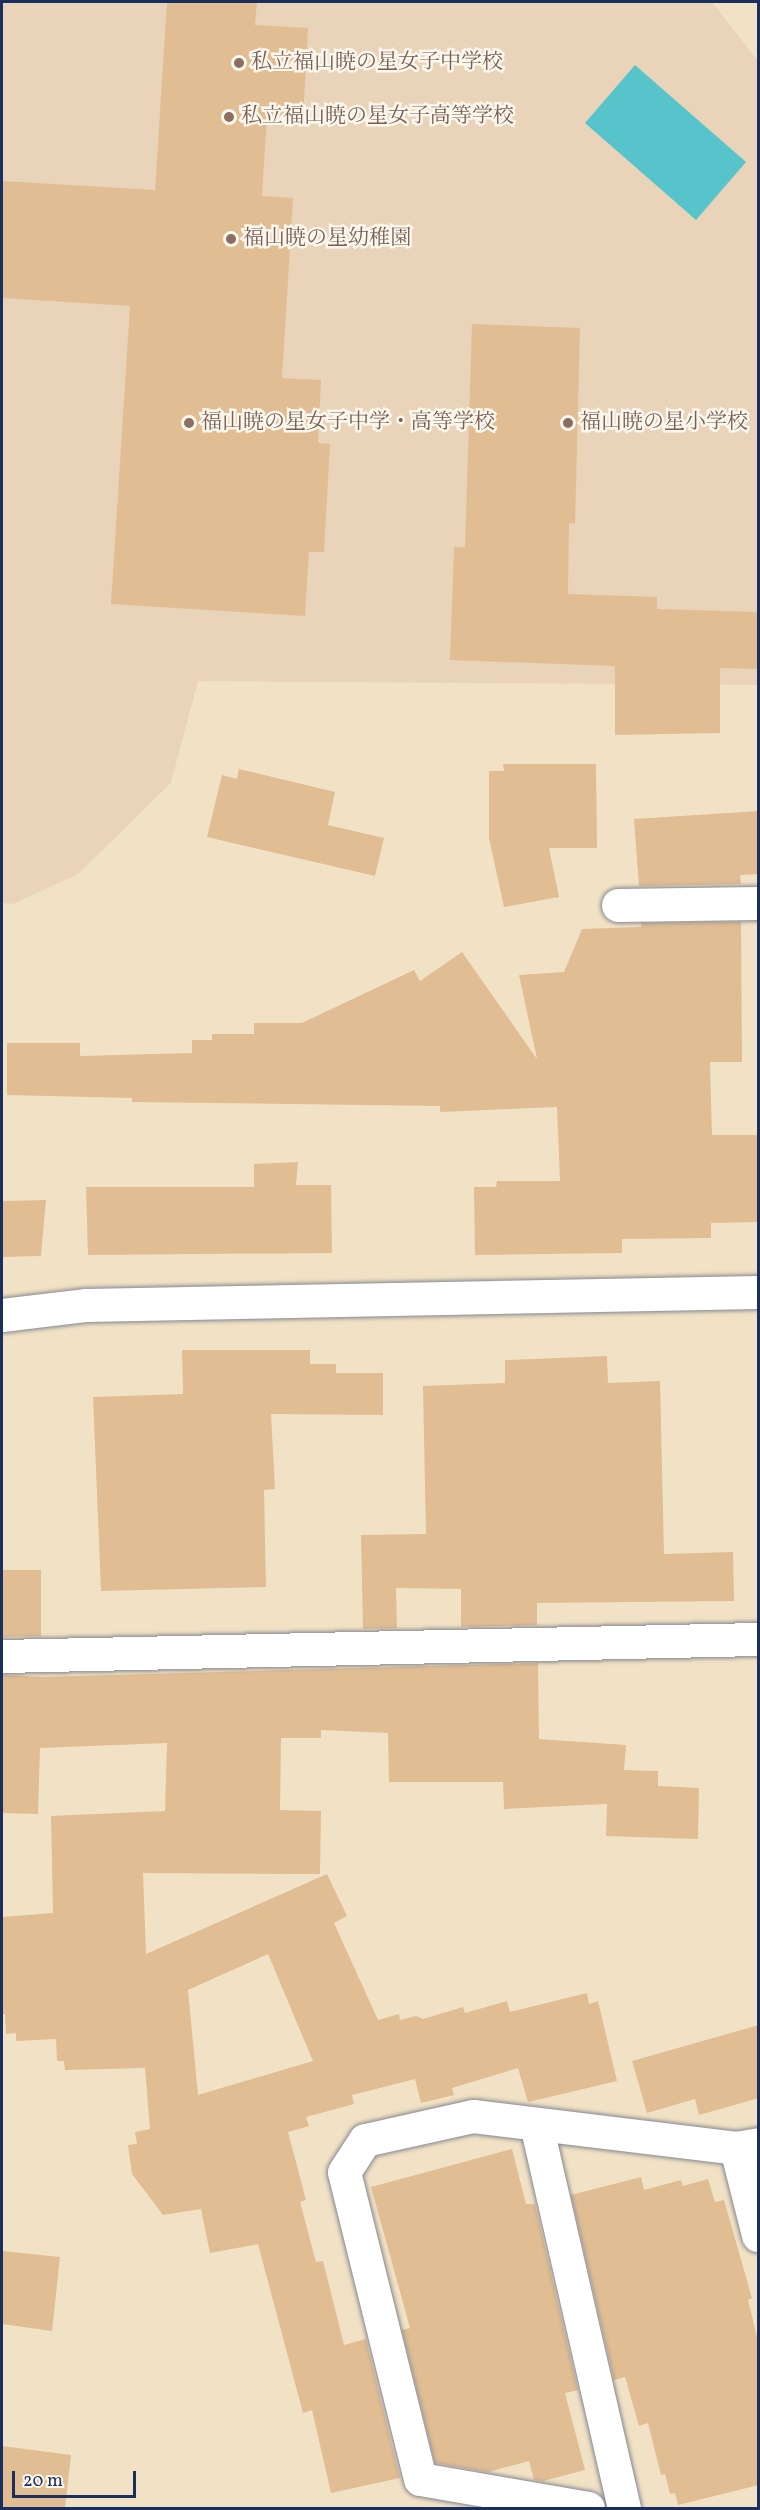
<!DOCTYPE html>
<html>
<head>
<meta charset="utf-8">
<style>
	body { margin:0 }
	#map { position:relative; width:760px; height:2510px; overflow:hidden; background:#f2e2c5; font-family:Vollkorn,"Noto Serif JP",serif }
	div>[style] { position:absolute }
	.built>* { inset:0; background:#e9d4b9 }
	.water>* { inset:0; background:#57c4cc }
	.building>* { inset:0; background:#e0bd93 }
	.roads { filter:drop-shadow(0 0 2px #868892) drop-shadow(0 0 2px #868892) }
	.minor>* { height:33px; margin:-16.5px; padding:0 16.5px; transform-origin:16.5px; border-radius:16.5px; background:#fff }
	.dots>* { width:16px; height:16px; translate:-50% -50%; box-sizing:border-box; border:3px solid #fbf7ec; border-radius:50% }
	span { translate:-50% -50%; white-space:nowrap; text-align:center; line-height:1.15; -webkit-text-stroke:5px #fbf7ec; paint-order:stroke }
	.education-label { font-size:21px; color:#785e54 }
	.left { translate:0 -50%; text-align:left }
	.frame { position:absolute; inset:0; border:3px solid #1b2f5e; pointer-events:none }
	.scale { position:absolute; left:12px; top:2471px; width:124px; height:27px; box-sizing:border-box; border:3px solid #1b2f5e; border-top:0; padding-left:8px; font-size:18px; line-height:21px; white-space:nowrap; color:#1b2f5e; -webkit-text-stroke:4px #fbf7ec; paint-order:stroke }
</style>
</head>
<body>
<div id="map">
	<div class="built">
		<div style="clip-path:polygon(2px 2px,712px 2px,758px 61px,758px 685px,198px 681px,171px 783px,78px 874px,13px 904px,2px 903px)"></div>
	</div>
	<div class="water">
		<div style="clip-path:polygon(635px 65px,746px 162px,696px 220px,585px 123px)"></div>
	</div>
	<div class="building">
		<div style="clip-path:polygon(167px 2px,257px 2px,255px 25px,308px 28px,303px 118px,267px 115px,262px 196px,293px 198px,282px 378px,321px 380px,318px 443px,330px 444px,324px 552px,309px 552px,305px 616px,111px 604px,130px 306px,2px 298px,2px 181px,155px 190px)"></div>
		<div style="clip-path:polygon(472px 324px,580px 328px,575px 524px,569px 523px,568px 594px,657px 597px,657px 609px,759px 612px,759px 669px,720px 668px,720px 733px,615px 735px,615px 666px,450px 660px,454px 547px,465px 547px)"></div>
		<div style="clip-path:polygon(503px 764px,596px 764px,597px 848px,549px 848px,559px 897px,504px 907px,489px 838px,489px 771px,504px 771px)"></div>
		<div style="clip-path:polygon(239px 769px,335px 792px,328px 825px,384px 838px,375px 876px,207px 837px,222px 775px,237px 779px)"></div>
		<div style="clip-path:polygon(759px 811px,759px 874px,740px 875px,741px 884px,639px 886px,634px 819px)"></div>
		<div style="clip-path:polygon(741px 922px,742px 1062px,710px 1062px,712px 1135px,759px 1135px,759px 1222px,711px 1223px,711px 1238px,622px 1239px,622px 1253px,475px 1255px,474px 1187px,496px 1187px,497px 1181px,560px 1181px,557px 1107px,440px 1112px,440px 1106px,132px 1102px,132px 1098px,7px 1095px,7px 1043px,80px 1043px,80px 1056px,192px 1053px,192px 1040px,212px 1040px,212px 1034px,254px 1034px,254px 1023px,302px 1023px,414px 970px,420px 981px,462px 952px,537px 1059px,519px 975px,564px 972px,582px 929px,641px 927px,641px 923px)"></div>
		<div style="clip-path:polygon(298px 1162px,296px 1185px,331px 1185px,332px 1253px,88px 1255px,86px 1187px,254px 1187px,254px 1164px)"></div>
		<div style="clip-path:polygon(46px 1200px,41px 1256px,2px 1257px,2px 1201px)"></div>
		<div style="clip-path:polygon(182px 1350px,310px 1350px,310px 1364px,336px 1364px,336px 1373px,383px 1373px,383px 1415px,271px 1414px,275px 1489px,264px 1490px,266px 1587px,101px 1591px,93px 1397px,183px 1394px)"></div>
		<div style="clip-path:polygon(607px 1356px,608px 1383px,660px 1381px,664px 1554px,733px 1552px,734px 1601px,537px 1603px,537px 1625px,461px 1627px,461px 1589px,396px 1588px,397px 1628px,363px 1629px,361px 1535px,426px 1534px,423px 1386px,505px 1383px,505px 1360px)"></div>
		<div style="clip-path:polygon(2px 1570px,41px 1570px,41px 1636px,2px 1637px)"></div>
		<div style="clip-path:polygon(evenodd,538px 1663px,539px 1739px,626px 1745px,624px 1770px,658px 1771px,658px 1786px,699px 1788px,698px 1839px,606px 1836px,607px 1804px,504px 1809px,503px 1782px,389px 1782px,388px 1733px,321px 1730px,321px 1738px,281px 1738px,280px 1810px,321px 1811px,320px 1874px,143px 1873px,146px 1954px,327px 1874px,347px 1916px,334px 1923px,378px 2020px,399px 2014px,400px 2020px,416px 2016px,423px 2019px,463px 2007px,465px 2013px,507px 2001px,510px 2012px,587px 1993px,589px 2004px,598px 2001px,617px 2081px,528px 2102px,518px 2068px,452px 2088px,454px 2095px,421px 2103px,415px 2079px,352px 2095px,354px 2104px,306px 2117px,309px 2126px,288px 2132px,306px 2200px,300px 2202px,316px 2262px,323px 2261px,344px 2345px,366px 2339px,400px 2478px,331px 2493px,312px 2410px,303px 2413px,258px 2244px,210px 2253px,201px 2209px,163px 2215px,132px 2174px,128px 2145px,137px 2144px,135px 2132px,150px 2129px,145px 2068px,65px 2070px,64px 2061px,57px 2061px,56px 2039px,16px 2041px,16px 2033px,6px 2034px,5px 2014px,2px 2014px,2px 1917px,53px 1913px,51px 1816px,165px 1811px,167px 1743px,40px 1748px,38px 1814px,2px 1813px,2px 1675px,42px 1677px,538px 1663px,268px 1954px,313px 2061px,198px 2095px,188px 1990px,268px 1954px)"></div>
		<div style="clip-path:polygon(759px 2025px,759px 2098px,699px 2115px,695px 2099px,647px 2113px,632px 2061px)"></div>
		<div style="clip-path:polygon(512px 2149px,526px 2204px,535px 2204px,578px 2390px,565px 2393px,585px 2470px,543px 2481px,534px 2480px,529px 2461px,488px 2472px,435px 2463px,402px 2330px,410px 2328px,371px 2187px)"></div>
		<div style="clip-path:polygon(641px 2177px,644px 2190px,681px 2180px,683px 2186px,708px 2179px,715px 2202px,724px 2200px,752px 2298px,748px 2300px,759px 2345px,759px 2485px,678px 2505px,675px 2493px,670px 2494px,665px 2474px,661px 2475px,648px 2423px,639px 2426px,625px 2377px,614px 2380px,571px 2195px)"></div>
		<div style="clip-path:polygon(2px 2251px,60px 2257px,52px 2331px,2px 2324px)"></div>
		<div style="clip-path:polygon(2px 2446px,71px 2455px,65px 2508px,2px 2508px)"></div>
	</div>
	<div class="roads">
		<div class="minor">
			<div style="left:618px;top:905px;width:140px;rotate:-0.8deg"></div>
			<div style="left:2px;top:1315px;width:85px;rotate:-6.8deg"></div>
			<div style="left:86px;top:1305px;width:672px;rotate:-1.11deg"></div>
			<div style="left:2px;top:1656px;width:756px;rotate:-1.29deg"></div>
			<div style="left:536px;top:2124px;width:394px;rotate:77.1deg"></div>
			<div style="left:736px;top:2148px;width:90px;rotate:75.8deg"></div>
			<div style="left:588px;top:2508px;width:170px;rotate:-170.2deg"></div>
			<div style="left:420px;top:2479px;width:316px;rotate:-103.9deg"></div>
			<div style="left:344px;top:2172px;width:38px;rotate:-57deg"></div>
			<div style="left:365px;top:2140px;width:111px;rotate:-12.5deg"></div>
			<div style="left:473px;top:2116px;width:265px;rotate:6.9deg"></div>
			<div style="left:736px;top:2148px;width:22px;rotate:-10deg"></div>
		</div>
	</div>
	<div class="dots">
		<div style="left:239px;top:63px;background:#8d6e63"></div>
		<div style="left:229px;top:117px;background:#8d6e63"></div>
		<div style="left:231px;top:239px;background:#8d6e63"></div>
		<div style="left:189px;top:423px;background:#8d6e63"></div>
		<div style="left:568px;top:423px;background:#8d6e63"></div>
	</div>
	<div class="education-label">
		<span class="left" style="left:251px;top:63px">私立福山暁の星女子中学校</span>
		<span class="left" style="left:241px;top:117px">私立福山暁の星女子高等学校</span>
		<span class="left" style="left:243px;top:239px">福山暁の星幼稚園</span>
		<span class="left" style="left:201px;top:423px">福山暁の星女子中学・高等学校</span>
		<span class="left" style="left:580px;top:423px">福山暁の星小学校</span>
	</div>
	<div class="frame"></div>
	<div class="scale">20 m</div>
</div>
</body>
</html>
